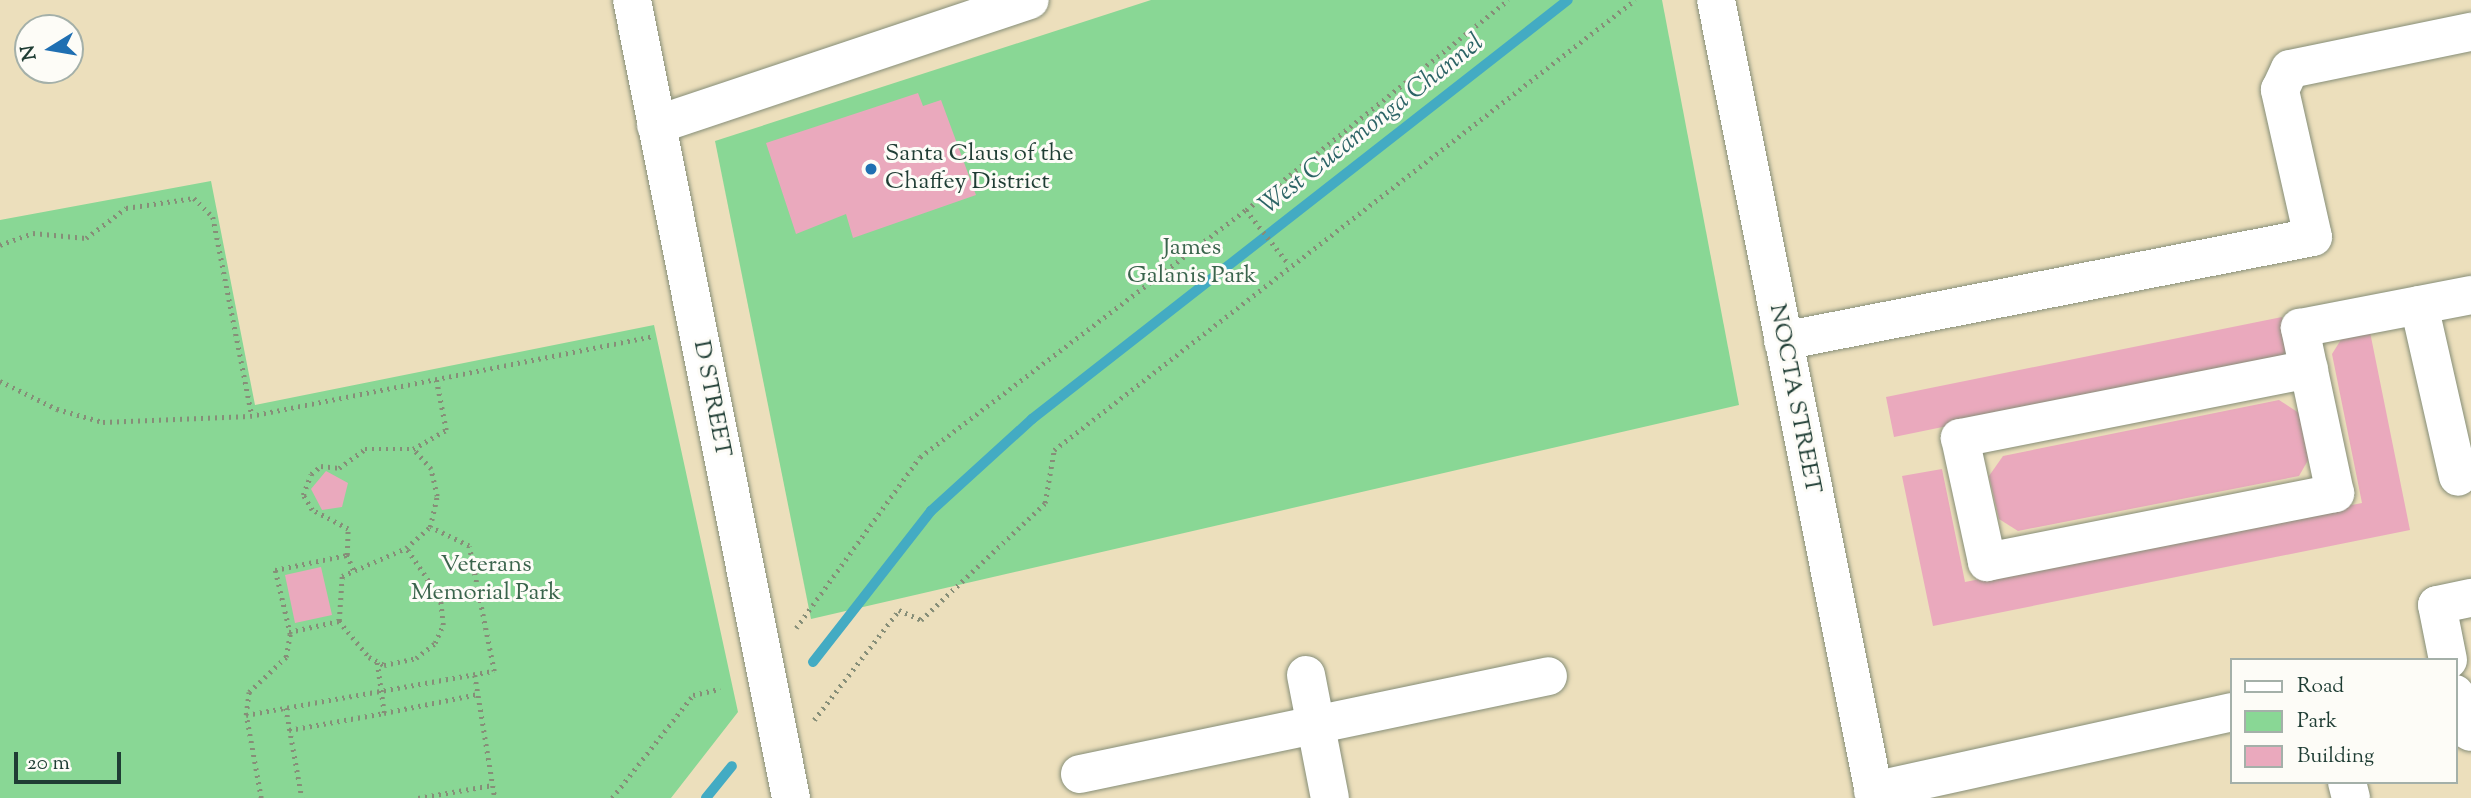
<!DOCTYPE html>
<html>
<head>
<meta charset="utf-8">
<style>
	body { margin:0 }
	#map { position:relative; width:2471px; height:798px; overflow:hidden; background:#ecdfbc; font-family:"Sorts Mill Goudy",serif }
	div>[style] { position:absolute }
	.green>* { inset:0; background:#89d795 }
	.stream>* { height:10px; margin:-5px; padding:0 5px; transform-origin:5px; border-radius:5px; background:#43abc3 }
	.building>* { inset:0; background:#eaa9bd }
	.path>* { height:4.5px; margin-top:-2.25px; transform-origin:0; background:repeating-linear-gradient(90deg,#868e78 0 2px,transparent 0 7px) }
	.roads { filter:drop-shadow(0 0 2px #868e78) drop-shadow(0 0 2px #868e78) }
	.minor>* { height:38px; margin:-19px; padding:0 19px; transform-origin:19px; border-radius:19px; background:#fff }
	.dots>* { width:19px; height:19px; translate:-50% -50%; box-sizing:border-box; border:4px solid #fdfcf7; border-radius:50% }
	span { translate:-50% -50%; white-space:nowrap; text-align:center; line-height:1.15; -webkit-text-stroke:6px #fdfcf7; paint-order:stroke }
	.poi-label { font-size:24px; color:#1f3d34 }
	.left { translate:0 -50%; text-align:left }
	.park-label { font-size:24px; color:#3a644c }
	.street-label { font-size:24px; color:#1f3d34 }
	.water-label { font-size:26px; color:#2c6466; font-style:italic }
	.legend { position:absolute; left:2230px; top:658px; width:228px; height:126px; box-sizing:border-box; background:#fdfcf7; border:2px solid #a4b0a9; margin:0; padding:9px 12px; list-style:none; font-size:21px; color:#1f3d34 }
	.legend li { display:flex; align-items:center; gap:14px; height:35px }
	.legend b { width:35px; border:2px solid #a4b0a9 }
	.north { position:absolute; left:14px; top:14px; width:70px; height:70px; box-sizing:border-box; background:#fdfcf7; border:2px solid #a4b0a9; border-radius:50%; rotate:259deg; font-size:19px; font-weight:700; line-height:28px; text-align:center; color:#1f3d34 }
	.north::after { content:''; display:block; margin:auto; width:24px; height:32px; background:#1f6fb2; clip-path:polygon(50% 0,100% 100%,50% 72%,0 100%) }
	.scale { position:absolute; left:14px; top:752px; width:107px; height:32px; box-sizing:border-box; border:4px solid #1f3d34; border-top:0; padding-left:9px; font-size:21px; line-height:24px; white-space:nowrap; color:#1f3d34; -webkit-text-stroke:5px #fdfcf7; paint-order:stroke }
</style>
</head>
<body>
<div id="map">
	<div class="green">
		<div style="clip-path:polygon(1151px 0,1662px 0,1739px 405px,811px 619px,715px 141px)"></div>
		<div style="clip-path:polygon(211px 181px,255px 405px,654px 325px,738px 712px,671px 798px,0 798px,0 220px)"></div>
	</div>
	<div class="stream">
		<div style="left:813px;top:662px;width:192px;rotate:-52deg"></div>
		<div style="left:931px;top:511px;width:137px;rotate:-42.3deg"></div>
		<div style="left:1032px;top:419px;width:680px;rotate:-38.02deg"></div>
		<div style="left:706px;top:798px;width:41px;rotate:-50.9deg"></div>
	</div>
	<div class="building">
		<div style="clip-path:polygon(918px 93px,923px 106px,941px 100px,976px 195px,853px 238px,846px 214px,796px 234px,766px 143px)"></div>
		<div style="clip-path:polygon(2282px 317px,2289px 356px,1894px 437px,1886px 397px)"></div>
		<div style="clip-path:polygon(2370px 332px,2410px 530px,1933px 626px,1902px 476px,1942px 469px,1965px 582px,2362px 503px,2332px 354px,2342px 338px)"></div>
		<div style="clip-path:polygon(2279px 400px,2302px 415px,2311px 455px,2299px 476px,2018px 531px,1999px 519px,1989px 476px,2003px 456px)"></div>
		<div style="clip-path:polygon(326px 471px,348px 483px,342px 507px,322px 510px,311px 489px)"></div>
		<div style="clip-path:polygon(321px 567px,332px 615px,295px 623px,285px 575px)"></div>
	</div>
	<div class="path">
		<div style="left:1246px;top:210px;width:68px;rotate:51.6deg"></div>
		<div style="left:0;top:245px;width:35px;rotate:-20deg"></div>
		<div style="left:33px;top:233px;width:53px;rotate:5.4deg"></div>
		<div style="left:86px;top:238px;width:50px;rotate:-36.9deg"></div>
		<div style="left:126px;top:208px;width:69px;rotate:-8.4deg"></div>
		<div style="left:194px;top:198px;width:27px;rotate:45deg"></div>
		<div style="left:213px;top:217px;width:202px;rotate:78.9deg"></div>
		<div style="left:0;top:381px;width:64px;rotate:26.2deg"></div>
		<div style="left:57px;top:409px;width:48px;rotate:15.8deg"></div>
		<div style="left:103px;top:422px;width:147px;rotate:-2.3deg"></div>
		<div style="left:250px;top:416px;width:411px;rotate:-11.2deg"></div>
		<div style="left:347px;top:555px;width:17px;rotate:66deg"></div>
		<div style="left:339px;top:621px;width:47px;rotate:50.2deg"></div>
		<div style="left:369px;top:657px;width:17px;rotate:28deg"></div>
		<div style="left:384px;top:665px;width:33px;rotate:-12deg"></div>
		<div style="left:416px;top:658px;width:24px;rotate:-38deg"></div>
		<div style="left:435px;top:643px;width:20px;rotate:-66deg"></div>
		<div style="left:443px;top:625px;width:27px;rotate:-96deg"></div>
		<div style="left:440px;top:598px;width:60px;rotate:-124.2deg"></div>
		<div style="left:796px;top:628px;width:211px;rotate:-54.1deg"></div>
		<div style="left:920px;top:457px;width:409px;rotate:-37.2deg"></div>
		<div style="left:1246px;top:210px;width:336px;rotate:-38.7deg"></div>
		<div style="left:289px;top:632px;width:51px;rotate:-12.4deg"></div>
		<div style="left:339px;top:621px;width:45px;rotate:-86.2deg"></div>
		<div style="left:342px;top:576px;width:70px;rotate:-23.6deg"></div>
		<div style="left:406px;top:548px;width:32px;rotate:-41deg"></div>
		<div style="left:475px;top:675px;width:125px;rotate:80.8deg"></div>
		<div style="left:286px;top:708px;width:91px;rotate:79.9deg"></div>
		<div style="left:384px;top:713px;width:96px;rotate:-11.4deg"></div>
		<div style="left:246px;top:715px;width:23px;rotate:-83deg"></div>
		<div style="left:249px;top:692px;width:51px;rotate:-43.4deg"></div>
		<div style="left:286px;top:657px;width:23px;rotate:-80deg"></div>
		<div style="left:290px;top:634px;width:66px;rotate:-103.2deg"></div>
		<div style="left:275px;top:570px;width:74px;rotate:-11.8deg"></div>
		<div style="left:347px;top:555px;width:26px;rotate:-88deg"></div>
		<div style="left:348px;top:529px;width:41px;rotate:-152.2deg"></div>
		<div style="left:312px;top:510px;width:17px;rotate:-121deg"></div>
		<div style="left:303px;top:495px;width:22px;rotate:-69deg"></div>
		<div style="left:311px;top:474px;width:13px;rotate:-39deg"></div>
		<div style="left:321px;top:466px;width:18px;rotate:6deg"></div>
		<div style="left:339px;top:468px;width:32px;rotate:-36deg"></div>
		<div style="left:365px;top:449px;width:48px"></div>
		<div style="left:814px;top:720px;width:139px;rotate:-52.3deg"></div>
		<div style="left:899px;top:610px;width:24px;rotate:24deg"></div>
		<div style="left:921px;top:620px;width:170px;rotate:-43.3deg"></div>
		<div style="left:1045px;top:503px;width:54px;rotate:-80.4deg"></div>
		<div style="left:1054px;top:450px;width:735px;rotate:-37.76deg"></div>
		<div style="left:289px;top:730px;width:97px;rotate:-10.1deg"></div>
		<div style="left:384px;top:713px;width:51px;rotate:-97.8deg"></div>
		<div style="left:261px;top:798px;width:84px;rotate:-100.2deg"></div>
		<div style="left:246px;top:715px;width:252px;rotate:-10.1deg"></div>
		<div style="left:494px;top:671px;width:127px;rotate:-101.3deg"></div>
		<div style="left:469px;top:546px;width:43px;rotate:-154deg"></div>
		<div style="left:430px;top:527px;width:32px;rotate:-77deg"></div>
		<div style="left:437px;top:496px;width:28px;rotate:-103deg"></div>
		<div style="left:431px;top:469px;width:27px;rotate:-132deg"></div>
		<div style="left:413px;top:449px;width:38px;rotate:-30deg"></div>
		<div style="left:446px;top:430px;width:52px;rotate:-101.1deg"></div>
		<div style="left:418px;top:798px;width:76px;rotate:-9.8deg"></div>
		<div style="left:612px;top:798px;width:131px;rotate:-51.8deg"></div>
		<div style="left:693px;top:695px;width:28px;rotate:-13deg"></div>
	</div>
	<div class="roads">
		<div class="minor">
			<div style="left:632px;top:0;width:814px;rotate:78.73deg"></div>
			<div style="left:1716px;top:0;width:814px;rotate:78.73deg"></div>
			<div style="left:656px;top:125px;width:394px;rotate:-18.5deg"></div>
			<div style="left:2419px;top:305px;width:176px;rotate:77.2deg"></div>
			<div style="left:1783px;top:341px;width:540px;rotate:-11.1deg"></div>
			<div style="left:2313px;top:237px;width:151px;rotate:-102.7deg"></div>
			<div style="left:2280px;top:90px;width:23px;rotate:-65deg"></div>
			<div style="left:2290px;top:69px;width:185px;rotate:-11.6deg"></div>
			<div style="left:2309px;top:369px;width:356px;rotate:168.8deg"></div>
			<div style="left:1960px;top:438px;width:127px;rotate:77.7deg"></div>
			<div style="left:1987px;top:562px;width:355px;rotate:-11.2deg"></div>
			<div style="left:2335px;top:493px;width:169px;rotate:-102deg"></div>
			<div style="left:2300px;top:328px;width:174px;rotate:-10.9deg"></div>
			<div style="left:2448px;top:660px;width:56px;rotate:-101.3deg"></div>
			<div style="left:2437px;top:605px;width:35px;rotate:-12deg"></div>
			<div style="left:1306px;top:675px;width:125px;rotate:79deg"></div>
			<div style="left:2455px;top:694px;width:34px;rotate:78deg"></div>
			<div style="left:2462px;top:727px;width:10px;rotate:29deg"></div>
			<div style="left:1080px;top:774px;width:478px;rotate:-11.8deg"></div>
			<div style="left:2347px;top:782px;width:16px;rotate:76deg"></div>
			<div style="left:1873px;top:791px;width:367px;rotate:-12.4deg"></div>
		</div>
	</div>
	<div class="dots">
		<div style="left:871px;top:169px;background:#1f6fb2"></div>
	</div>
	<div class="poi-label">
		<span class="left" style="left:885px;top:169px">Santa Claus of the<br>Chaffey District</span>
	</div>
	<div class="park-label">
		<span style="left:1192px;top:263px">James<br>Galanis Park</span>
		<span style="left:486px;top:580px">Veterans<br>Memorial Park</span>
	</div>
	<div class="street-label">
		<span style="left:711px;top:399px;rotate:79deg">D STREET</span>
		<span style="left:1794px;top:399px;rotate:79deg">NOCTA STREET</span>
	</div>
	<div class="water-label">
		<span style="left:1372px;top:125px;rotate:-38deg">West Cucamonga Channel</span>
	</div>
	<ul class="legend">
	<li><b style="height:9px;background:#fff"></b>Road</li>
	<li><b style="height:19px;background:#89d795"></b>Park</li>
	<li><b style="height:19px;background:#eaa9bd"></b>Building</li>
	</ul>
	<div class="north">N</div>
	<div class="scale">20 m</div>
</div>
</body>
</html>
